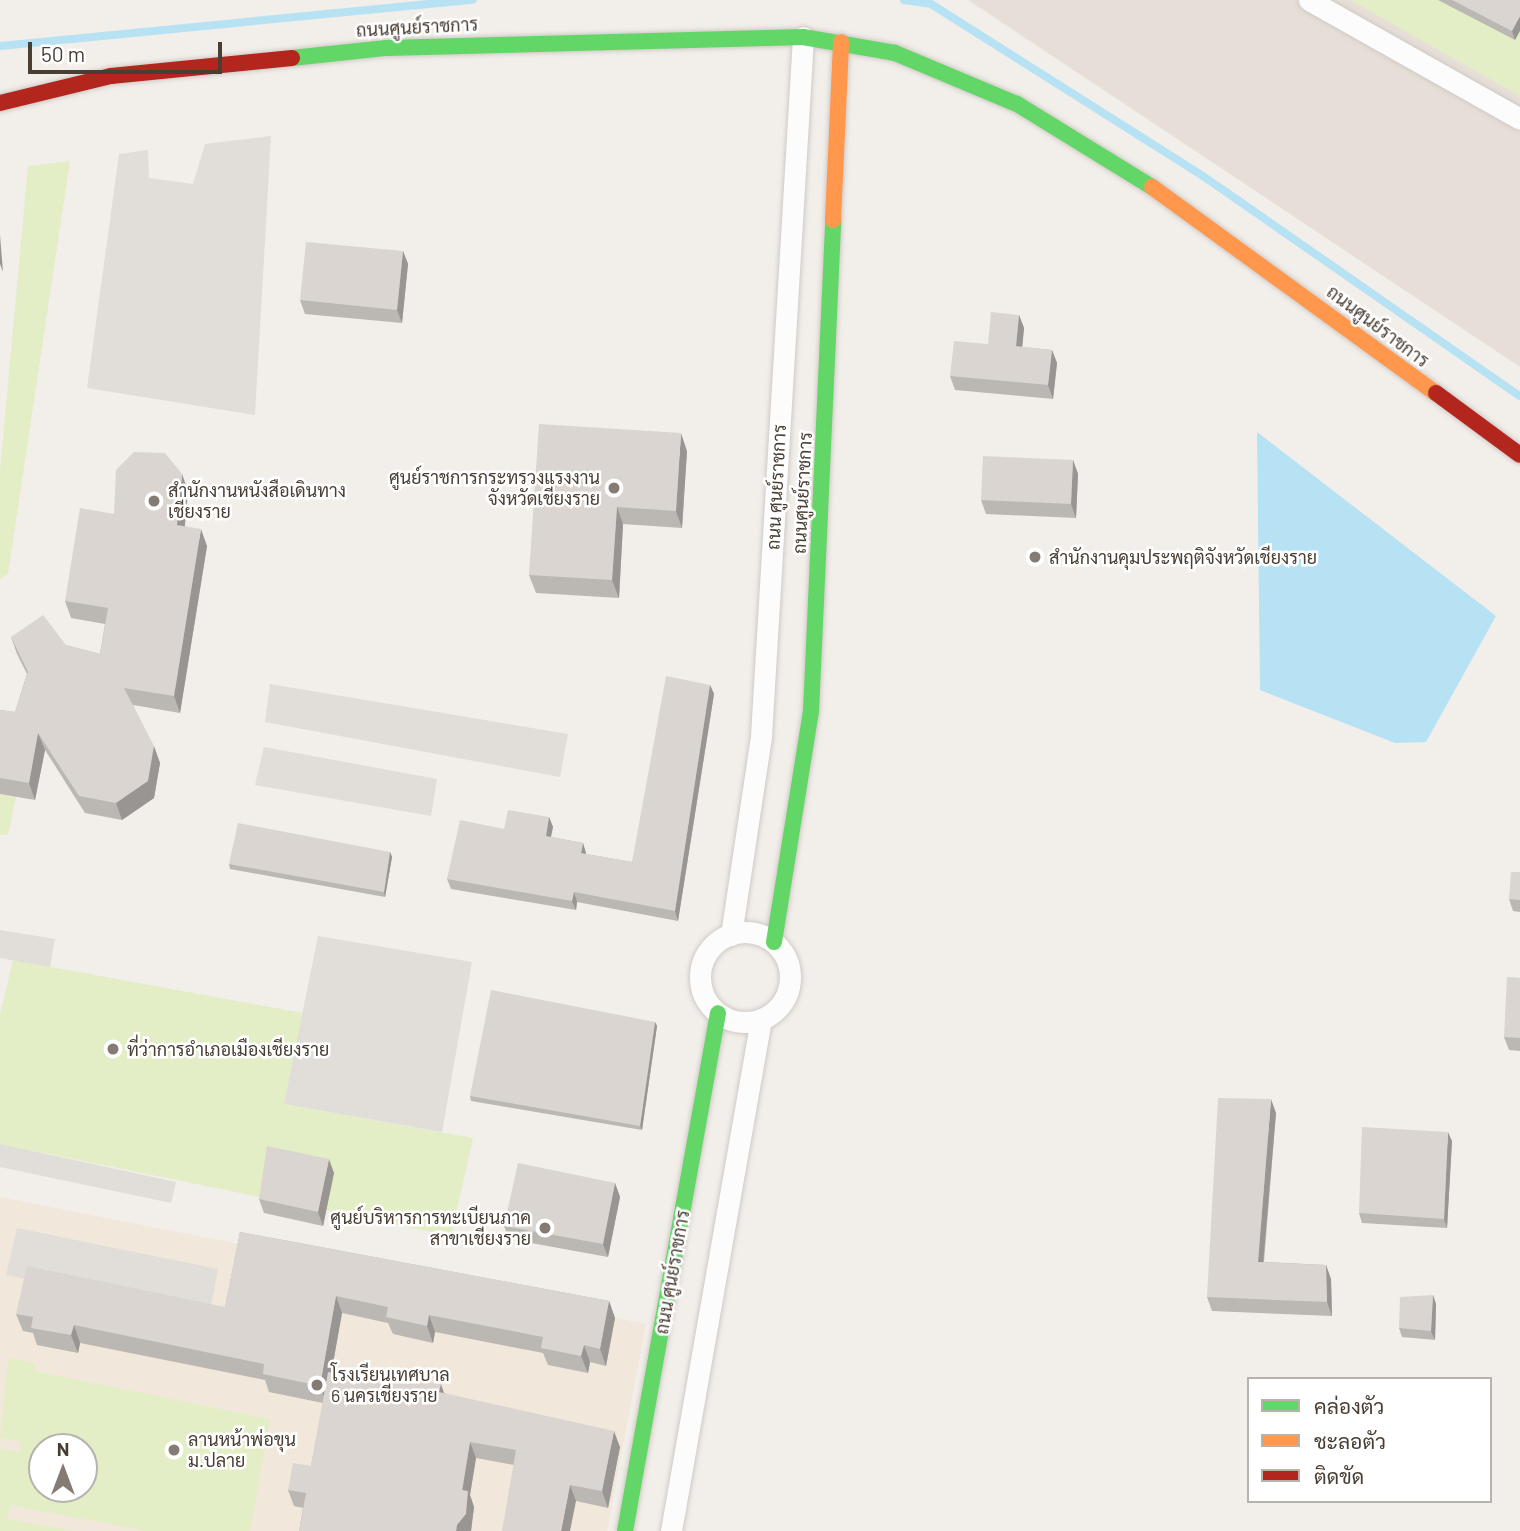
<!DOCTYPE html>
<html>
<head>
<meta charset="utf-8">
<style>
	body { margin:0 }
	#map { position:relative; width:1520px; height:1531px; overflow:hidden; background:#f2eeea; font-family:Barlow,Sarabun,sans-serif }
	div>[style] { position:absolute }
	.residential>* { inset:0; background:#e7dfd7 }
	.education>* { inset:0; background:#f1e8db }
	.green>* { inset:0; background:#e3eec7 }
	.parking>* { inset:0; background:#e1ddd9 }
	.water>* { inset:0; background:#b6e2f4 }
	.stream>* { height:8px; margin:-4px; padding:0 4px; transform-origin:4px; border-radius:4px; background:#b6e2f4 }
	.roads { filter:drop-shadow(0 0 2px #cfcac6) drop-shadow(0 0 2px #cfcac6) }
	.street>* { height:21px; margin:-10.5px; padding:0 10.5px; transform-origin:10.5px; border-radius:10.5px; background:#fdfcfc }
	.street>.ring { margin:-10.5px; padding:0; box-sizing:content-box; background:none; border:21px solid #fdfcfc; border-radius:50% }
	.fast>* { height:16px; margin:-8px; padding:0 8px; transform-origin:8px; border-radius:8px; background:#63d668 }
	.slow>* { height:16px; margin:-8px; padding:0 8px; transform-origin:8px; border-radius:8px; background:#ff974d }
	.jam>* { height:16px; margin:-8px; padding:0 8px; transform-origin:8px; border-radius:8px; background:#b3261e }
	.wall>* { inset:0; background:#bbb7b3 }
	.shaded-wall>* { inset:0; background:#999592 }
	.building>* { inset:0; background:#dad5d0 }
	.dots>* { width:19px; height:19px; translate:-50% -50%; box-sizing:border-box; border:4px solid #fff; border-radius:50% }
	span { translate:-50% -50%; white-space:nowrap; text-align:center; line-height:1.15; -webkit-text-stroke:5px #fff; paint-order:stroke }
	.street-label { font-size:18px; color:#493e34 }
	.poi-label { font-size:18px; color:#493e34 }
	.right { translate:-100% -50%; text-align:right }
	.left { translate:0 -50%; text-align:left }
	.legend { position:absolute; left:1247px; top:1377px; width:245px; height:126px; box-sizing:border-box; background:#fff; border:2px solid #b6b2ae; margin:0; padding:9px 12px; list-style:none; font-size:21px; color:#493e34 }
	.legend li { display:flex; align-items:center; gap:14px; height:35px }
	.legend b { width:35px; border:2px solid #b6b2ae }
	.north { position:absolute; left:28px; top:1433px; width:70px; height:70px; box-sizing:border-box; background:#fff; border:2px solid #b6b2ae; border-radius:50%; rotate:0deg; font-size:19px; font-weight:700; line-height:28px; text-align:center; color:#493e34 }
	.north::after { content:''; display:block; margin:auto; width:24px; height:32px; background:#847c74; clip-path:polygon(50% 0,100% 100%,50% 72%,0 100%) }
	.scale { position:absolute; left:28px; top:42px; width:194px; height:32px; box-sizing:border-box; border:4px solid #493e34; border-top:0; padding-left:9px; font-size:21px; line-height:24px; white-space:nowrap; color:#493e34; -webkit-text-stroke:5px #fff; paint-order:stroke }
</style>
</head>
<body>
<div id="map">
	<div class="residential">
		<div style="clip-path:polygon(968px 0,1520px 0,1520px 368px,1520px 367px)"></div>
	</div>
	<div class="education">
		<div style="clip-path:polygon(evenodd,0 1197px,646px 1324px,607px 1531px,0 1531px,0 1197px,42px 1447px,84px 1447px,84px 1489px,42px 1489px,42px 1447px)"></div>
	</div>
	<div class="green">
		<div style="clip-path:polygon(1350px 0,1520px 0,1520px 96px)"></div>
		<div style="clip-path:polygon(70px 161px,8px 574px,0 579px,0 470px,28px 166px)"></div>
		<div style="clip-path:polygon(0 794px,16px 797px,8px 835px,0 834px)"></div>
		<div style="clip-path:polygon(13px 960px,303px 1013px,284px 1104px,473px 1138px,451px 1236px,0 1144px,0 1014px)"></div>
		<div style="clip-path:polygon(evenodd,8px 1358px,35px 1363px,34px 1371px,270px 1419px,250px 1531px,145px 1531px,10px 1505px,7px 1519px,76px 1531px,0 1531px,0 1449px,19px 1452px,21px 1442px,0 1438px,8px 1358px,42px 1447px,84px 1447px,84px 1489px,42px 1489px,42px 1447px)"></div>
	</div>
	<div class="parking">
		<div style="clip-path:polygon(271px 136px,255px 415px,87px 388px,119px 154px,148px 150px,149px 178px,193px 184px,205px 144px)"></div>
		<div style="clip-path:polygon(270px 684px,568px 734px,560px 777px,265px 722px)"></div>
		<div style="clip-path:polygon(264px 747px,437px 779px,431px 816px,255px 785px)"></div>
		<div style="clip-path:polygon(0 930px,55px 939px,50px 967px,0 958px)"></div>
		<div style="clip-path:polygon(318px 936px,472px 962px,442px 1132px,284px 1104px)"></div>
		<div style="clip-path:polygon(0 1144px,176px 1182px,171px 1203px,0 1167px)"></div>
		<div style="clip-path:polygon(17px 1228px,218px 1269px,209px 1317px,6px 1275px)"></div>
	</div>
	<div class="water">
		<div style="clip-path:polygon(1257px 432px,1496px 616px,1426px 742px,1395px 743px,1260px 690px)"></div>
	</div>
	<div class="stream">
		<div style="left:904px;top:0;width:27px;rotate:8deg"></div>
		<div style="left:931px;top:4px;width:322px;rotate:32.3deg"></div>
		<div style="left:1203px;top:176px;width:386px;rotate:34.8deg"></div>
		<div style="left:0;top:46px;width:475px;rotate:-5.6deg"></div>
	</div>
	<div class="roads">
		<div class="street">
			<div style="left:1309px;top:0;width:242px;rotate:29.4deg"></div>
			<div class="ring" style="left:700px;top:932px;width:69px;height:69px"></div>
			<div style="left:731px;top:935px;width:201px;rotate:-81.4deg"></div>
			<div style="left:761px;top:736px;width:700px;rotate:-86.56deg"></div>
			<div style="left:671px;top:1531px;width:520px;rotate:-80.03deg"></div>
		</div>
		<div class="fast">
			<div style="left:292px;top:58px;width:95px;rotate:-6.1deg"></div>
			<div style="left:386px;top:48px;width:417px;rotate:-1.5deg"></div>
			<div style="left:803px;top:37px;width:93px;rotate:9.9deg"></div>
			<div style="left:895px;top:53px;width:132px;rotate:22.7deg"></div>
			<div style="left:1017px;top:104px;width:158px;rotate:31.6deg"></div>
			<div style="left:774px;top:942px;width:234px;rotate:-80.9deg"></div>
			<div style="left:811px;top:711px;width:491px;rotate:-87.4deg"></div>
			<div style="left:625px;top:1531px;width:526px;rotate:-79.82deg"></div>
		</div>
		<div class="slow">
			<div style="left:1152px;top:187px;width:351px;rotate:36deg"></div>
			<div style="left:833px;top:220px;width:178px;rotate:-87.4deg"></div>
		</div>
		<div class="jam">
			<div style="left:0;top:103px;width:114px;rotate:-13.7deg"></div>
			<div style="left:111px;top:76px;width:182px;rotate:-5.7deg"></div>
			<div style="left:1436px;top:393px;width:104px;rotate:36.4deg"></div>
		</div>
	</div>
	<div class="wall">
		<div style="clip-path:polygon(1438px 0,1520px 0,1515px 40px)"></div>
		<div style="clip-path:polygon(403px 251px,408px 264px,402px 323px,305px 314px,300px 300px)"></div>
		<div style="clip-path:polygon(1019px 315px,1024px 328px,1022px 347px,1052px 350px,1057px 363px,1053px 399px,955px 390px,950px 376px,988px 344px)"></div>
		<div style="clip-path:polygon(687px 451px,682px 528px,623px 524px,619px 598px,536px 593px,529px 575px)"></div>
		<div style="clip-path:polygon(1073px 460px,1078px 474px,1076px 518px,986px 514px,981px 500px)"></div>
		<div style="clip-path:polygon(188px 491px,185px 526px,207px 546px,180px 713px,133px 705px,160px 763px,154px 798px,122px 820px,85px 813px,45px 750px,35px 800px,0 794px,0 710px,15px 712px,27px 674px,17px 654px,11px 637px,66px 645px,100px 654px,105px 624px,71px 618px,65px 601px,114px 514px)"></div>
		<div style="clip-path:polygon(710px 685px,714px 694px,678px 921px,577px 902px,576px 910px,451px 889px,447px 879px,504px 829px,549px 817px,553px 827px,551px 837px,583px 843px,586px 854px,632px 862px)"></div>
		<div style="clip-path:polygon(390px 852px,392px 857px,385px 897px,230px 869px,229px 864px)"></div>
		<div style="clip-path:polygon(1520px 872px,1520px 912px,1513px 911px,1509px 899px)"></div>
		<div style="clip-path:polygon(1520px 978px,1520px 1051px,1509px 1050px,1504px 1037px)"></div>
		<div style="clip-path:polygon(655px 1022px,657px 1026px,642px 1130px,471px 1101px,470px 1096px)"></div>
		<div style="clip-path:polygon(1276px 1113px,1264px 1262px,1326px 1265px,1331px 1279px,1332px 1316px,1212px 1311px,1207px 1297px)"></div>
		<div style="clip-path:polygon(1452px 1141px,1447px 1228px,1362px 1223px,1359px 1213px)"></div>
		<div style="clip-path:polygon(334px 1173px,323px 1226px,264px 1213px,259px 1199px)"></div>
		<div style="clip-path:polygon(615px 1183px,620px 1197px,608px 1257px,509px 1239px,504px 1226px)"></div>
		<div style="clip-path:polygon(240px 1232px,609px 1301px,615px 1318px,606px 1366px,590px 1362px,588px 1373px,548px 1365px,543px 1353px,435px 1332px,433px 1343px,393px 1334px,388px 1323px,342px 1313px,331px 1373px,366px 1379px,441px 1384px,444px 1393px,620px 1447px,608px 1508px,576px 1501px,514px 1465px,476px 1458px,470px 1495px,474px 1507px,471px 1531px,299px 1531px,303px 1508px,294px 1506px,288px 1490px,311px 1466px,323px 1403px,269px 1392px,265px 1380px,80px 1343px,78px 1353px,37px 1345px,33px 1333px,23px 1331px,16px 1314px,225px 1307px)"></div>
		<div style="clip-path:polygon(1433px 1295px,1436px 1304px,1435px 1340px,1402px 1337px,1399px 1328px)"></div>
	</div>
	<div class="shaded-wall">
		<div style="clip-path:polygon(1520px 16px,1520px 31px,1515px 40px,1512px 31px)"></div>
		<div style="clip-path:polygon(0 235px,3px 272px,0 264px)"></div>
		<div style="clip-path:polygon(403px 251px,408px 264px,402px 323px,397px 310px)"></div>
		<div style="clip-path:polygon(1019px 315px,1024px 328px,1021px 360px,1016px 346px)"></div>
		<div style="clip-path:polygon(1052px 350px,1057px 363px,1053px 399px,1048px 385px)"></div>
		<div style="clip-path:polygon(681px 433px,687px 451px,682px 528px,676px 511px)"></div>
		<div style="clip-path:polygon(1073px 460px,1078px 474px,1076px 518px,1071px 504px)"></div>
		<div style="clip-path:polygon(182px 474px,188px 491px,183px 542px,177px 525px)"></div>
		<div style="clip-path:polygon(617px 507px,623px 524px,619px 598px,612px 580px)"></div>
		<div style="clip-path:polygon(201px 529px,207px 546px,180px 713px,174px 696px)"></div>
		<div style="clip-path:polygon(710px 685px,714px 694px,678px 921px,675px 911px)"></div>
		<div style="clip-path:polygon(38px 733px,45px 750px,35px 800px,29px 783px)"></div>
		<div style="clip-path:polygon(154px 746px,160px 763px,154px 798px,122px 820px,116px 803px)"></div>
		<div style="clip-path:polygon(549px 817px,553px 827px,549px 845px,546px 836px)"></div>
		<div style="clip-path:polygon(583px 843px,586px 853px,585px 863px,581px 853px)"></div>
		<div style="clip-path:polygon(390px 852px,392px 857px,385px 897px,384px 892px)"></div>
		<div style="clip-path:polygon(574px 892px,577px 902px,576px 910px,572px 901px)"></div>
		<div style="clip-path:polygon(655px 1022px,657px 1026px,642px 1130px,640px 1126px)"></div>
		<div style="clip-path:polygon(1271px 1099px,1276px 1113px,1262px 1276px,1258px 1262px)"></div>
		<div style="clip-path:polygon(1448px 1132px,1452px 1141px,1447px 1228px,1444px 1219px)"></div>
		<div style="clip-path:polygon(329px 1159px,334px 1173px,323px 1226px,318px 1212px)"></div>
		<div style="clip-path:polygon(615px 1183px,620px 1197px,608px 1257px,603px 1244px)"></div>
		<div style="clip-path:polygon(1326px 1265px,1331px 1279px,1332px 1316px,1327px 1302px)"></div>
		<div style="clip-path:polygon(1433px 1295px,1436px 1304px,1435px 1340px,1431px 1331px)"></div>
		<div style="clip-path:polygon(336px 1296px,342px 1313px,326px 1403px,320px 1386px)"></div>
		<div style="clip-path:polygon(609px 1301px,615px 1318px,606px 1366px,600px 1349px)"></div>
		<div style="clip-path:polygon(429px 1315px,435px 1332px,433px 1343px,427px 1326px)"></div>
		<div style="clip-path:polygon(74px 1325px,80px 1343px,78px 1353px,71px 1335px)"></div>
		<div style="clip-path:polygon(584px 1345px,590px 1362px,588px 1373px,581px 1356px)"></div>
		<div style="clip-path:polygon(441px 1384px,446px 1400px,439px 1392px)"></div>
		<div style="clip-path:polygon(614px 1431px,620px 1447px,608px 1508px,602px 1491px)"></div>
		<div style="clip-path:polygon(470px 1442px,476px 1458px,470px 1495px,474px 1507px,471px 1531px,456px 1531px)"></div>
		<div style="clip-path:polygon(570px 1485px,576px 1501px,570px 1531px,561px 1531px)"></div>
	</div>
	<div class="building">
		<div style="clip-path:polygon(1452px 0,1520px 0,1520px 16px,1512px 31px)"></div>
		<div style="clip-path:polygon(306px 242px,403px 251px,397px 310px,300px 300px)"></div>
		<div style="clip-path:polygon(991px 312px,1019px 315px,1016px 346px,1052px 350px,1048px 385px,950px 376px,954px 341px,988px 344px)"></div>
		<div style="clip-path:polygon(539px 424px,681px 433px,676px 511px,617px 507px,612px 580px,529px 575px)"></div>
		<div style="clip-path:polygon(134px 452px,165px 453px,182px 474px,177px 525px,201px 529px,174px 696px,124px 688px,154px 746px,148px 781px,116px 803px,79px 796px,38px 733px,29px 783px,0 778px,0 710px,15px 712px,28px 672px,11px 637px,43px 615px,66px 645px,100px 654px,108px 608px,65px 601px,80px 508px,114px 514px,116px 470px)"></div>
		<div style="clip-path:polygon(983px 456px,1073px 460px,1071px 504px,981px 500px)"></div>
		<div style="clip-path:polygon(666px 676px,710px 685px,675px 911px,574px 892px,572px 901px,447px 879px,460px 820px,504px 829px,508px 810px,549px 817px,546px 836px,583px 843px,581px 853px,632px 862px)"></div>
		<div style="clip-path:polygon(238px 823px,390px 852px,384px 892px,229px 864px)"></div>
		<div style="clip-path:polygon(1511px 872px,1520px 872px,1520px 900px,1509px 899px)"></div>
		<div style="clip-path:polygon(1507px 977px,1520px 978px,1520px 1038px,1504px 1037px)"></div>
		<div style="clip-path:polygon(491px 990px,655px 1022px,640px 1126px,470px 1096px)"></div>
		<div style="clip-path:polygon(1218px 1098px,1271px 1099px,1258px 1262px,1326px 1265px,1327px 1302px,1207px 1297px)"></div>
		<div style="clip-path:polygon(1362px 1127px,1448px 1132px,1444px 1219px,1359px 1213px)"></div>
		<div style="clip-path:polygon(267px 1146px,329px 1159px,318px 1212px,259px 1199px)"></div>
		<div style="clip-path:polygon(518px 1163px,615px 1183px,603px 1244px,504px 1226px)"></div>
		<div style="clip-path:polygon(240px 1232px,609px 1301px,600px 1349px,584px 1345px,581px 1356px,541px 1348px,543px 1337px,429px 1315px,427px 1326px,386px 1317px,388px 1307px,336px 1296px,320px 1386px,263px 1374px,264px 1364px,74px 1325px,71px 1335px,31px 1328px,33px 1317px,16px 1314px,27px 1266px,225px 1307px)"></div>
		<div style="clip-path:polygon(1433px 1295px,1431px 1331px,1399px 1328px,1400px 1297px)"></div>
		<div style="clip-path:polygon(367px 1371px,441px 1384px,439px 1392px,614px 1431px,602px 1491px,570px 1485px,561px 1531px,502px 1531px,516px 1450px,470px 1442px,462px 1490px,468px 1491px,466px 1514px,457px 1525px,456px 1531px,299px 1531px,306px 1493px,288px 1490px,293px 1463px,311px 1466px,328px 1372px,366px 1379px)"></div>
	</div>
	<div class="dots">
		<div style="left:614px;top:488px;background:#847c74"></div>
		<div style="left:154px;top:501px;background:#847c74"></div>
		<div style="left:1035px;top:557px;background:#847c74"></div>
		<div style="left:113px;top:1049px;background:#847c74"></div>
		<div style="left:545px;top:1228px;background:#847c74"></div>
		<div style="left:317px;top:1385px;background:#847c74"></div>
		<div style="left:174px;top:1450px;background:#847c74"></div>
	</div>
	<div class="street-label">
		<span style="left:417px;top:27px;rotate:-3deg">ถนนศูนย์ราชการ</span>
		<span style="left:1378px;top:326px;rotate:37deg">ถนนศูนย์ราชการ</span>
		<span style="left:776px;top:487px;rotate:-87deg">ถนน ศูนย์ราชการ</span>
		<span style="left:802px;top:493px;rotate:-87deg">ถนนศูนย์ราชการ</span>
		<span style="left:672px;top:1272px;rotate:-80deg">ถนน ศูนย์ราชการ</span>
	</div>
	<div class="poi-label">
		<span class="right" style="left:600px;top:488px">ศูนย์ราชการกระทรวงแรงงาน<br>จังหวัดเชียงราย</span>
		<span class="left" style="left:168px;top:501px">สำนักงานหนังสือเดินทาง<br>เชียงราย</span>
		<span class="left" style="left:1049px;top:557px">สำนักงานคุมประพฤติจังหวัดเชียงราย</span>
		<span class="left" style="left:127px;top:1049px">ที่ว่าการอำเภอเมืองเชียงราย</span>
		<span class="right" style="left:531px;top:1228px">ศูนย์บริหารการทะเบียนภาค<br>สาขาเชียงราย</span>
		<span class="left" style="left:331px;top:1385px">โรงเรียนเทศบาล<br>6 นครเชียงราย</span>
		<span class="left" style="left:188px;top:1450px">ลานหน้าพ่อขุน<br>ม.ปลาย</span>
	</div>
	<ul class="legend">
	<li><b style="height:9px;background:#63d668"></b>คล่องตัว</li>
	<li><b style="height:9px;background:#ff974d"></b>ชะลอตัว</li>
	<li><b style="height:9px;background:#b3261e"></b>ติดขัด</li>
	</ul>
	<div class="north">N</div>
	<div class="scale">50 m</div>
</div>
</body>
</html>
